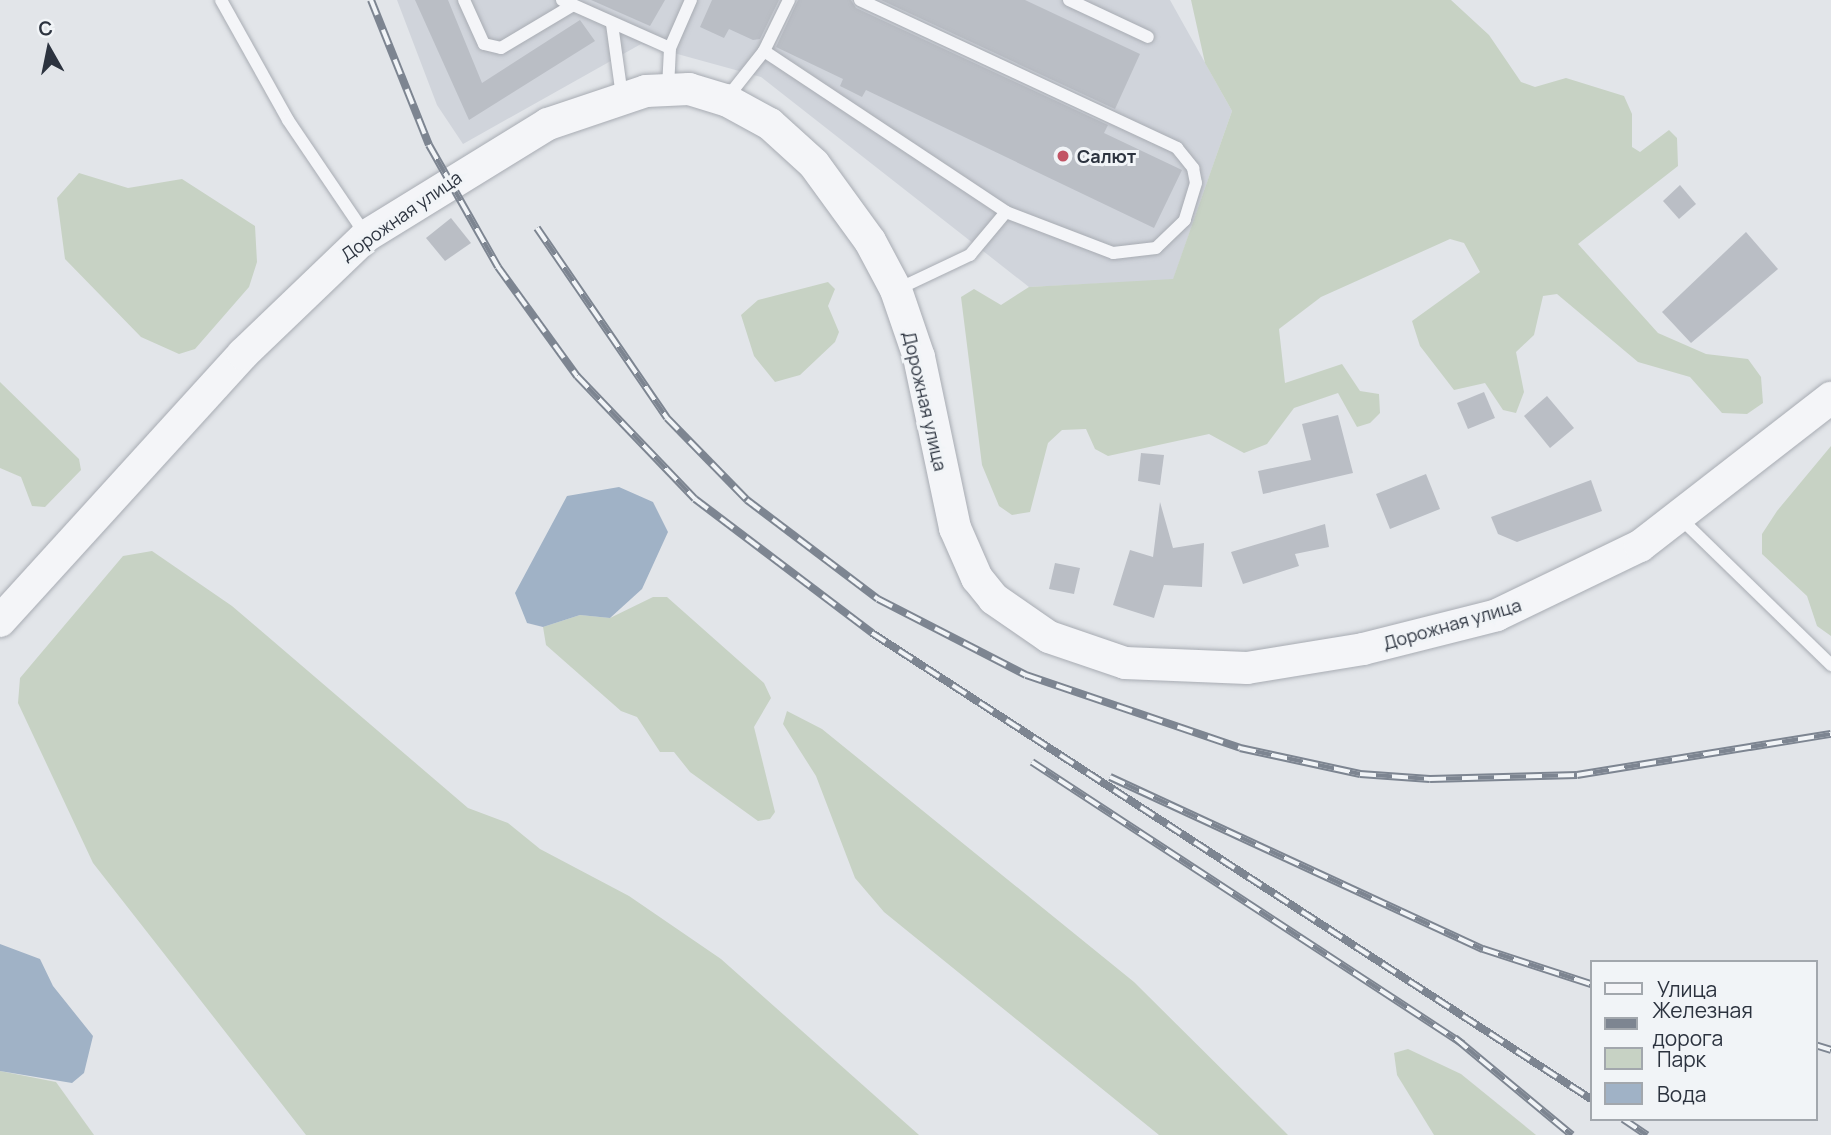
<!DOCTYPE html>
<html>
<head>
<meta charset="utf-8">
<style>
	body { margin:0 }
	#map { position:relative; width:1831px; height:1135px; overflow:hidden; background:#e2e5e9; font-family:Manrope,sans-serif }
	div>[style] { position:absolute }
	.built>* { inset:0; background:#d0d4db }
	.green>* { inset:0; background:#c7d2c4 }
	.water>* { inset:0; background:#a0b2c6 }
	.building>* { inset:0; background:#babec5 }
	.roads { filter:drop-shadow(0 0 2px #a8acb3) drop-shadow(0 0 2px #a8acb3) }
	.service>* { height:12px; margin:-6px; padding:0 6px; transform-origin:6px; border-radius:6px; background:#f4f5f8 }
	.tertiary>* { height:32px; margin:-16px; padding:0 16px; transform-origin:16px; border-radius:16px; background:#f4f5f8 }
	.rail>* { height:8px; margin-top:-4px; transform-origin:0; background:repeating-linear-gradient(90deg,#f1f4f7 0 16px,#7d8591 0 32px); box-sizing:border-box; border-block:2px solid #7d8591 }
	.dots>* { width:19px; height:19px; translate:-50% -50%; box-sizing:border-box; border:4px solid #f1f4f7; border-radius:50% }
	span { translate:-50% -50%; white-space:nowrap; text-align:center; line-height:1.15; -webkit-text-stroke:6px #f1f4f7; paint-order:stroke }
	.poi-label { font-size:18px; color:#2c333f; font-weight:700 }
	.left { translate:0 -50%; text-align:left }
	.street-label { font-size:18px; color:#2c333f }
	.legend { position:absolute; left:1590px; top:960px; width:228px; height:161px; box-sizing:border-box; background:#f1f4f7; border:2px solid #a2a7ad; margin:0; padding:9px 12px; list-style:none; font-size:21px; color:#2c333f }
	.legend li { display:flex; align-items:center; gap:14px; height:35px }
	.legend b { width:35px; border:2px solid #a2a7ad }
	.north { position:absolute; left:14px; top:14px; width:70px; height:70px; -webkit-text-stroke:5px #f1f4f7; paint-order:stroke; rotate:351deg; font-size:19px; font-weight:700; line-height:28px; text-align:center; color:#2c333f }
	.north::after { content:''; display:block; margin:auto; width:24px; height:32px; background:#2c333f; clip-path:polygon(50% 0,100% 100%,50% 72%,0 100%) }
</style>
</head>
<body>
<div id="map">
	<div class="built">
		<div style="clip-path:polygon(397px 0,1170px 0,1232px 111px,1173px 280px,1029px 287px,761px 77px,641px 44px,463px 144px,437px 105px)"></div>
	</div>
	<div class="green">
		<div style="clip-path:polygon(1191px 0,1451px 0,1489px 35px,1521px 82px,1535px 87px,1566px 78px,1624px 96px,1632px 114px,1632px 147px,1640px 152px,1669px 130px,1677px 138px,1678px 166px,1578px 244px,1658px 333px,1706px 354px,1748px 359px,1761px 377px,1763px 403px,1747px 414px,1722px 413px,1690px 377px,1638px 362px,1557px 294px,1543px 296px,1534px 335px,1516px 352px,1524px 392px,1516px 413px,1503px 410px,1485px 383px,1454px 390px,1420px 346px,1412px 321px,1480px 272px,1464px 243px,1450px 239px,1321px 297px,1279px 329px,1285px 383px,1342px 364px,1360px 391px,1379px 394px,1380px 413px,1370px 423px,1357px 427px,1338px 393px,1294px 408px,1267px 444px,1244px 453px,1209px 434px,1108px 456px,1095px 449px,1086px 429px,1062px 430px,1048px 443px,1030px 512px,1012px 515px,999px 506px,982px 465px,961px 297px,974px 289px,1001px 305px,1029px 287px,1173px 279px,1232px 111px,1205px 63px)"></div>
		<div style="clip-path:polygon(79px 173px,128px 188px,182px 179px,255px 226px,257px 262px,249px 287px,195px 349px,179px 354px,141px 337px,65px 259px,57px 198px)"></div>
		<div style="clip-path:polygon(828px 282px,835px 289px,828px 306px,839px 332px,835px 342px,800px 375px,775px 382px,754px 356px,741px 315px,758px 300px)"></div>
		<div style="clip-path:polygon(0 382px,79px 459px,81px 470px,45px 507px,32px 506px,21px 477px,0 468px)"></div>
		<div style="clip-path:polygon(1831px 446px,1831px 636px,1817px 626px,1807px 596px,1762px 554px,1762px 534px,1777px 511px)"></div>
		<div style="clip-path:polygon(152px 551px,232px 606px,468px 808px,508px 823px,540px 849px,629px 896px,721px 959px,919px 1135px,306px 1135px,93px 863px,18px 703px,20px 678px,123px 556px)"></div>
		<div style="clip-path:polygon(653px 597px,667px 597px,764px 683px,771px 698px,754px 727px,775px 812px,770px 819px,758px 821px,690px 772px,674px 752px,660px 752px,637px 717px,621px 711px,546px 645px,543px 627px,580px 615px,610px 618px)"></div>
		<div style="clip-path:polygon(787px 711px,822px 729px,1134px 982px,1288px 1135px,1159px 1135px,884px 912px,855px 878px,816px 776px,783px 724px)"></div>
		<div style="clip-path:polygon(1408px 1049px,1461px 1074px,1536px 1135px,1434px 1135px,1397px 1075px,1394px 1053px)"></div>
		<div style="clip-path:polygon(0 1071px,56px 1082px,94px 1135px,0 1135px)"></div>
	</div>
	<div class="water">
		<div style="clip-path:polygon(619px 487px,653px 502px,668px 532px,642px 589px,610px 618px,580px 615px,543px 627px,527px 623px,515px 593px,567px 496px)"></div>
		<div style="clip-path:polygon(0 944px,40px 959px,53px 986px,93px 1036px,84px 1073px,72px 1083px,0 1071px)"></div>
	</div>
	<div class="building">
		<div style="clip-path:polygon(415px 0,448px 0,482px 83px,580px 20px,595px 41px,469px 120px)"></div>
		<div style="clip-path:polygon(591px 0,665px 0,650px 26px)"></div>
		<div style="clip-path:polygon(712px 0,779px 0,760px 39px,753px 40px,729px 29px,724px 38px,700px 27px)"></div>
		<div style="clip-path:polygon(798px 0,851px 0,856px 8px,1108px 125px,1104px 133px,1182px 170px,1154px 228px,866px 90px,862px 97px,840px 86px,843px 79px,776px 47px)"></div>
		<div style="clip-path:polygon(881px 0,1025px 0,1140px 54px,1115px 109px)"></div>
		<div style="clip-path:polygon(1680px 185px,1696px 204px,1679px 219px,1663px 201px)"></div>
		<div style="clip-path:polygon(451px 218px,471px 243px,445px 261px,426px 238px)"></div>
		<div style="clip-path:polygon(1746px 232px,1778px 269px,1691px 343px,1662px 312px)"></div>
		<div style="clip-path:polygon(1484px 392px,1495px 418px,1468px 429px,1457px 403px)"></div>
		<div style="clip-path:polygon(1547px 396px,1574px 428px,1550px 448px,1524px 416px)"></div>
		<div style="clip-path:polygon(1338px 415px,1353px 473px,1263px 494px,1258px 471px,1311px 460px,1302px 424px)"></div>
		<div style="clip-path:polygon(1141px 453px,1164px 455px,1160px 485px,1138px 481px)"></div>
		<div style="clip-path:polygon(1426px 474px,1440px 509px,1390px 529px,1376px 494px)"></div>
		<div style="clip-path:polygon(1591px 480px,1602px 511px,1517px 542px,1498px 534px,1491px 517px)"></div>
		<div style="clip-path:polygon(1160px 502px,1173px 548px,1204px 543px,1202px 587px,1164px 585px,1154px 618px,1113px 605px,1130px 550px,1153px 557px)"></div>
		<div style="clip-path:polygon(1325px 524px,1329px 547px,1295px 554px,1299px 566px,1243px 584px,1231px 552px)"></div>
		<div style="clip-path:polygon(1055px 563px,1080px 568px,1074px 594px,1049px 589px)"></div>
	</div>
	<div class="roads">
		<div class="service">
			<div style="left:221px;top:0;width:137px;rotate:60.8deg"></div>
			<div style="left:288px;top:120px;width:139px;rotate:55.9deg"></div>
			<div style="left:464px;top:0;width:48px;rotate:65.6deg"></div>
			<div style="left:484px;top:44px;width:17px;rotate:13deg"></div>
			<div style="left:501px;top:48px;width:84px;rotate:-30.8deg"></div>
			<div style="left:562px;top:0;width:118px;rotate:24deg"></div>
			<div style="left:860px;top:0;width:350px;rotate:25deg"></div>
			<div style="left:1177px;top:148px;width:26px;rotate:51deg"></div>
			<div style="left:1193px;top:168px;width:15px;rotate:79deg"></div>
			<div style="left:1196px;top:183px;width:39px;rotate:107deg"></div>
			<div style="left:1185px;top:220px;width:40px;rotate:136deg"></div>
			<div style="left:1156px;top:248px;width:43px;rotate:173.4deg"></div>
			<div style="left:1113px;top:253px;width:115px;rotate:-159deg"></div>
			<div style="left:1006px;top:212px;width:56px;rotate:129.9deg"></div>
			<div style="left:970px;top:255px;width:82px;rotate:154.7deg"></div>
			<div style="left:1069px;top:0;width:87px;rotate:25.1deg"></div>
			<div style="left:612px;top:24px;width:73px;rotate:82.1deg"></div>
			<div style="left:764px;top:51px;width:291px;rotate:33.6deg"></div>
			<div style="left:668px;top:88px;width:40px;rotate:-87.1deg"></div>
			<div style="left:670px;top:48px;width:52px;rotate:-66.4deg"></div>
			<div style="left:726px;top:99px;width:61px;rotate:-51.6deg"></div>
			<div style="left:764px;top:51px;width:57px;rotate:-63.9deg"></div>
			<div style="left:1680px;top:518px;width:211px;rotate:44.2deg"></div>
		</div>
		<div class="tertiary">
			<div style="left:0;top:621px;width:361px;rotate:-47.7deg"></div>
			<div style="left:243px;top:354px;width:170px;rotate:-43.8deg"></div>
			<div style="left:366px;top:236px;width:214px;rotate:-31.6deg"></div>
			<div style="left:548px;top:124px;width:103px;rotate:-18.6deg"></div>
			<div style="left:646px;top:91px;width:43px;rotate:-2.7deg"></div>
			<div style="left:689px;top:89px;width:39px;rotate:17deg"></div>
			<div style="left:726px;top:100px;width:50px;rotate:28.6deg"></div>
			<div style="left:770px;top:124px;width:59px;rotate:42.3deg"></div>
			<div style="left:814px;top:164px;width:95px;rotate:54deg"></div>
			<div style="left:870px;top:241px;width:55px;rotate:62deg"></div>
			<div style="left:896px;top:290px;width:71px;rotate:71.1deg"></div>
			<div style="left:919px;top:357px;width:175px;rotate:78.1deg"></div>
			<div style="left:955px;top:528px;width:55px;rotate:66.3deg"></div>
			<div style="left:977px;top:578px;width:27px;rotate:51deg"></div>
			<div style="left:994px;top:599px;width:67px;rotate:34.6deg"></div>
			<div style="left:1049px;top:637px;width:80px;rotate:18.9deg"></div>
			<div style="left:1125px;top:663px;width:122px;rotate:2.3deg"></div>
			<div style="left:1247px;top:668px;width:118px;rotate:-9.3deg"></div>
			<div style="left:1363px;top:649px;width:138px;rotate:-14.2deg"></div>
			<div style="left:1497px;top:615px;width:159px;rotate:-25.8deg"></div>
			<div style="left:1640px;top:546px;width:242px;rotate:-37.8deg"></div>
		</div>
	</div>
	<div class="rail">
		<div style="left:371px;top:0;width:156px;rotate:68.2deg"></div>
		<div style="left:429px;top:145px;width:140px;rotate:60.5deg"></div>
		<div style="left:498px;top:267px;width:135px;rotate:54.1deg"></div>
		<div style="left:577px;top:376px;width:170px;rotate:46.2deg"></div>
		<div style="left:695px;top:499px;width:222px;rotate:37.1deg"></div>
		<div style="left:872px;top:633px;width:857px;rotate:32.95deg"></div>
		<div style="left:537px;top:228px;width:230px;rotate:55.6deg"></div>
		<div style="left:667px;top:418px;width:115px;rotate:45.7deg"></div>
		<div style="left:747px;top:500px;width:164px;rotate:37.1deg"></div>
		<div style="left:878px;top:599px;width:166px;rotate:27.2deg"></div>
		<div style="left:1026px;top:675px;width:226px;rotate:18.8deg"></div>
		<div style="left:1240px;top:748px;width:123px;rotate:12.2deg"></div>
		<div style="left:1360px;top:774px;width:70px;rotate:4.1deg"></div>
		<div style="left:1430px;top:779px;width:147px;rotate:-1.6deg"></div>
		<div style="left:1577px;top:775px;width:257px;rotate:-9.2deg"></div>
		<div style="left:1032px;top:762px;width:515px;rotate:33.2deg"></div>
		<div style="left:1110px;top:777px;width:411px;rotate:24.8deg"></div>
		<div style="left:1483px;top:949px;width:114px;rotate:18deg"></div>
		<div style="left:1455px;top:1038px;width:152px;rotate:39.7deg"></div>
		<div style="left:1815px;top:1045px;width:17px;rotate:17deg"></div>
		<div style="left:1623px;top:1119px;width:29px;rotate:34deg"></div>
	</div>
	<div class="dots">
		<div style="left:1063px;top:156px;background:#c25364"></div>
	</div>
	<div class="poi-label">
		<span class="left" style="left:1077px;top:156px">Салют</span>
	</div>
	<div class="street-label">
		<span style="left:401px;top:216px;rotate:-35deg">Дорожная улица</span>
		<span style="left:925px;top:401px;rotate:77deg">Дорожная улица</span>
		<span style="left:1452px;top:624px;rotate:-16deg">Дорожная улица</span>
	</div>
	<ul class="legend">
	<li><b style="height:9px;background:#f4f5f8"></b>Улица</li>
	<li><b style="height:9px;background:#7d8591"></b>Железная дорога</li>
	<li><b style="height:19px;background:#c7d2c4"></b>Парк</li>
	<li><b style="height:19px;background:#a0b2c6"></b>Вода</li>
	</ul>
	<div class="north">С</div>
</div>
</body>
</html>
